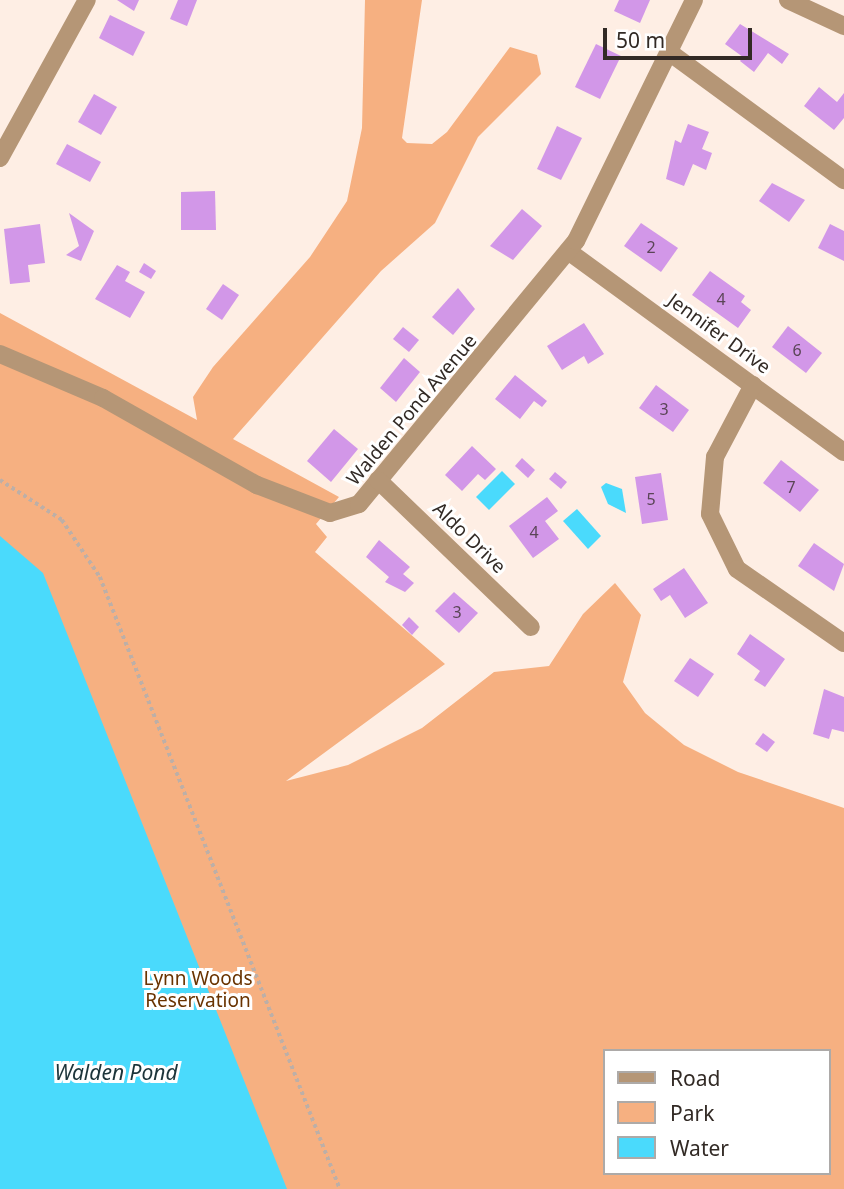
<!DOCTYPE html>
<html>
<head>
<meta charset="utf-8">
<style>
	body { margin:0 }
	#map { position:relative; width:844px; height:1189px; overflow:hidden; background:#feeee4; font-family:"Noto Sans",sans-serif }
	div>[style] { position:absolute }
	.green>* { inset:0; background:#f6b081 }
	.water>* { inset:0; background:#4adafc }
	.building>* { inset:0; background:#d297e8 }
	.path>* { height:3.5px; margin-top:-1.75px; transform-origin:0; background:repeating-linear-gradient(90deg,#bdafa7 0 3.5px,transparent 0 7px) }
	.street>* { height:18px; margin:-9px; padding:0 9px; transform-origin:9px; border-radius:9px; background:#b59676 }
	span { translate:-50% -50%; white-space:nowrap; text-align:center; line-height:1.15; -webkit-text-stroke:6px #fff; paint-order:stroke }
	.number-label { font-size:16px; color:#5a4556 }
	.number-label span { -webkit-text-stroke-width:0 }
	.street-label { font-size:19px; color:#322a25 }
	.park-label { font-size:19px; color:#693301 }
	.water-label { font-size:21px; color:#1c343a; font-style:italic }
	.legend { position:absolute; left:603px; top:1049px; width:228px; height:126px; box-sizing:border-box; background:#fff; border:2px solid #adaaa8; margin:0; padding:9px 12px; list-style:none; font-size:21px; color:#322a25 }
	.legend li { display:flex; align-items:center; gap:14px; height:35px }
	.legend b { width:35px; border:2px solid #adaaa8 }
	.scale { position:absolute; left:603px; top:28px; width:149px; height:32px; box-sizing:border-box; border:4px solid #322a25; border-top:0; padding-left:9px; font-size:21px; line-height:24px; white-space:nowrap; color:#322a25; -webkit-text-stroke:5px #fff; paint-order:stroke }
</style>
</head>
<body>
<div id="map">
	<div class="green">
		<div style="clip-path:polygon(evenodd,365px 0,422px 0,402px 138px,407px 143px,432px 144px,447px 132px,510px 47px,537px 55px,541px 74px,478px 137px,435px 223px,381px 271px,233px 439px,339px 497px,316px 524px,327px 537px,315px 552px,445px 664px,286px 781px,348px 765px,422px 728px,494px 672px,549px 666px,583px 614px,615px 583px,641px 615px,623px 682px,645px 713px,684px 745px,738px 772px,844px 808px,844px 1189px,0 1189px,0 313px,197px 420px,193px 397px,213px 367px,310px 257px,347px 201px,362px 128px,365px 0,604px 1051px,828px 1051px,828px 1173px,604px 1173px,604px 1051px)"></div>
	</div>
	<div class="water">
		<div style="clip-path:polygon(502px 471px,515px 484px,489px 510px,476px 497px)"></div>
		<div style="clip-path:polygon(606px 483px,622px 489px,626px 513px,608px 504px,601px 487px)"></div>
		<div style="clip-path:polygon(577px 509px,601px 536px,588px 549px,563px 521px)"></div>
		<div style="clip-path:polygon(0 536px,43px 573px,287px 1189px,0 1189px)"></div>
	</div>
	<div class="building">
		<div style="clip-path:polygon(117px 0,139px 0,134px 11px)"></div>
		<div style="clip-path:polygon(178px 0,197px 0,187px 26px,170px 19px)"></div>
		<div style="clip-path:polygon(619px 0,650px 0,640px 23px,614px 11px)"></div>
		<div style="clip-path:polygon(110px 15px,145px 32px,133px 56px,99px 38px)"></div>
		<div style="clip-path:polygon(740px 24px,789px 54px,782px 64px,768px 53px,754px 72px,740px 61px,743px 57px,725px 44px)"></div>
		<div style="clip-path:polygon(596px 44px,621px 56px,600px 99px,575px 87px)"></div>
		<div style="clip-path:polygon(819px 87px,837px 102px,844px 93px,844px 118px,834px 130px,804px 106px)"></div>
		<div style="clip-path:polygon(94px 94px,117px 107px,101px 135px,78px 122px)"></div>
		<div style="clip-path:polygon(688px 124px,709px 132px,702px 149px,712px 153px,706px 170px,693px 164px,684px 186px,666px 179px,675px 140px,681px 143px)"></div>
		<div style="clip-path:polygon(557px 126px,582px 138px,561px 180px,537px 169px)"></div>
		<div style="clip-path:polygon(67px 144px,101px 162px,90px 182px,56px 164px)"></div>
		<div style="clip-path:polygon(772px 183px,805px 200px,789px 222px,759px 201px)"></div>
		<div style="clip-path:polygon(215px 191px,216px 230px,181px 230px,181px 192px)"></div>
		<div style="clip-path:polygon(522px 209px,542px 226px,513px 260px,490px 246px)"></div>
		<div style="clip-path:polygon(69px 213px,94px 231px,81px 261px,66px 255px,79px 246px)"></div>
		<div style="clip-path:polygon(641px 223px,678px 248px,661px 272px,624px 246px)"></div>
		<div style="clip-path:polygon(40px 224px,45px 263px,28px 265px,30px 282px,10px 284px,4px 229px)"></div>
		<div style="clip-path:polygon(830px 224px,844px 231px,844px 261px,818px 248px)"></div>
		<div style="clip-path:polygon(144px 263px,156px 271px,151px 279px,139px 272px)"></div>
		<div style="clip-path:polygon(117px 265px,130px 272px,125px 281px,145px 292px,130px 318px,95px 299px)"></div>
		<div style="clip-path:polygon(710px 271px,745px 296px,741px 302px,751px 310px,738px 328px,692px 295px)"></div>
		<div style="clip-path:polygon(223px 284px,239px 295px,222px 320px,206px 309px)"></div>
		<div style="clip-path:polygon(458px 288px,475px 309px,453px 335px,432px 317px)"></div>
		<div style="clip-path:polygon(584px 323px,604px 354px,588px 364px,584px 356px,562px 370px,547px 346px)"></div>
		<div style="clip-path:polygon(788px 326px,822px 353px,806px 373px,772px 347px)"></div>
		<div style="clip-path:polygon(403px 327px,419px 340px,409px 352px,393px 339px)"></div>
		<div style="clip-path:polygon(404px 358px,420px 372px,396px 402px,380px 388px)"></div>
		<div style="clip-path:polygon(515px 375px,547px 401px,542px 407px,534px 401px,520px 419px,495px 399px)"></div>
		<div style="clip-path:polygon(656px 385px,689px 410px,673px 432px,639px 408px)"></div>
		<div style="clip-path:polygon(334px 429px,358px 449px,331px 482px,307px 461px)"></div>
		<div style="clip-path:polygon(472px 446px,496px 469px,485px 480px,478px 474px,462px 491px,445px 475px)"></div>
		<div style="clip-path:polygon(522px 458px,535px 470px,528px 478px,515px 466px)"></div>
		<div style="clip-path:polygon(781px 460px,819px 490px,800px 512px,763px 483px)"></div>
		<div style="clip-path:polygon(555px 472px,567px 482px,561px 489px,549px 479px)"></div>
		<div style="clip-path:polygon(661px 473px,668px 520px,642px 524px,635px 477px)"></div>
		<div style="clip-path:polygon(547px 497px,558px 511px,545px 521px,559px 539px,533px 558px,509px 526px)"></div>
		<div style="clip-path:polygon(379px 540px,410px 567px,403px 574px,414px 583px,405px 592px,385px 582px,389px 577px,366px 557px)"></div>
		<div style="clip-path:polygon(814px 543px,844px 564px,834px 591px,798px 566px)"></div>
		<div style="clip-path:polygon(684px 568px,708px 603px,685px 618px,670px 595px,661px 601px,653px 589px)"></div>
		<div style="clip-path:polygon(454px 592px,478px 613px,459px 633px,435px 611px)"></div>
		<div style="clip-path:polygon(409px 617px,419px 627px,412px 635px,402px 625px)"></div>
		<div style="clip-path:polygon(750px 634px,785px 659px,765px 687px,754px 680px,760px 671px,737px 654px)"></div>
		<div style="clip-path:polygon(690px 658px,714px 674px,698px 697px,674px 681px)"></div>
		<div style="clip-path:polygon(824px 689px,844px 697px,844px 732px,832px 729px,829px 739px,813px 734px)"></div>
		<div style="clip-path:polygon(763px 733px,775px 742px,767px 752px,755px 744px)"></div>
	</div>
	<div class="path">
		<div style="left:0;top:480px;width:74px;rotate:32.8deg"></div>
		<div style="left:62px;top:520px;width:69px;rotate:56.3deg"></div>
		<div style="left:100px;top:577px;width:657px;rotate:68.59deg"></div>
	</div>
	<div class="street">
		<div style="left:788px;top:0;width:62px;rotate:24.9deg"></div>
		<div style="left:669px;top:52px;width:217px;rotate:36.2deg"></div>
		<div style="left:0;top:158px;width:180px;rotate:-61.2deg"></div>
		<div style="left:568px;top:251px;width:341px;rotate:36.1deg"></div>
		<div style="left:0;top:354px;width:112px;rotate:23.1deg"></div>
		<div style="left:103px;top:398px;width:177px;rotate:29.5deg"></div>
		<div style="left:257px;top:485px;width:78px;rotate:21deg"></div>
		<div style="left:330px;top:513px;width:30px;rotate:-17deg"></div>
		<div style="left:359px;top:504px;width:341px;rotate:-50.5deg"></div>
		<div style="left:576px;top:241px;width:268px;rotate:-63.9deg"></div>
		<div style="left:753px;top:385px;width:81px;rotate:117.8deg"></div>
		<div style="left:715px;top:457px;width:57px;rotate:95deg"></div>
		<div style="left:710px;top:514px;width:61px;rotate:63.9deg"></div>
		<div style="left:737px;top:569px;width:130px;rotate:34.7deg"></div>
		<div style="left:378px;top:480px;width:212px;rotate:43.9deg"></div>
	</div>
	<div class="number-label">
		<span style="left:651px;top:247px">2</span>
		<span style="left:721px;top:299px">4</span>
		<span style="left:797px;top:350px">6</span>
		<span style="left:664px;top:409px">3</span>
		<span style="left:791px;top:487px">7</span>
		<span style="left:651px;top:499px">5</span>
		<span style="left:534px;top:532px">4</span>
		<span style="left:457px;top:612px">3</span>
	</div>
	<div class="street-label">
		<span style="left:719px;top:334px;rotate:36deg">Jennifer Drive</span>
		<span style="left:412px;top:410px;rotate:-50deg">Walden Pond Avenue</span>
		<span style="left:469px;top:538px;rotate:44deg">Aldo Drive</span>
	</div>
	<div class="park-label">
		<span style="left:198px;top:990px">Lynn Woods<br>Reservation</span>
	</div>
	<div class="water-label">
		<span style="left:116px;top:1072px">Walden Pond</span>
	</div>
	<ul class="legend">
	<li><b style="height:9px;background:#b59676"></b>Road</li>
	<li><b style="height:19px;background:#f6b081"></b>Park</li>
	<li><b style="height:19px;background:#4adafc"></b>Water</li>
	</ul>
	<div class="scale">50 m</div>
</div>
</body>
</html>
